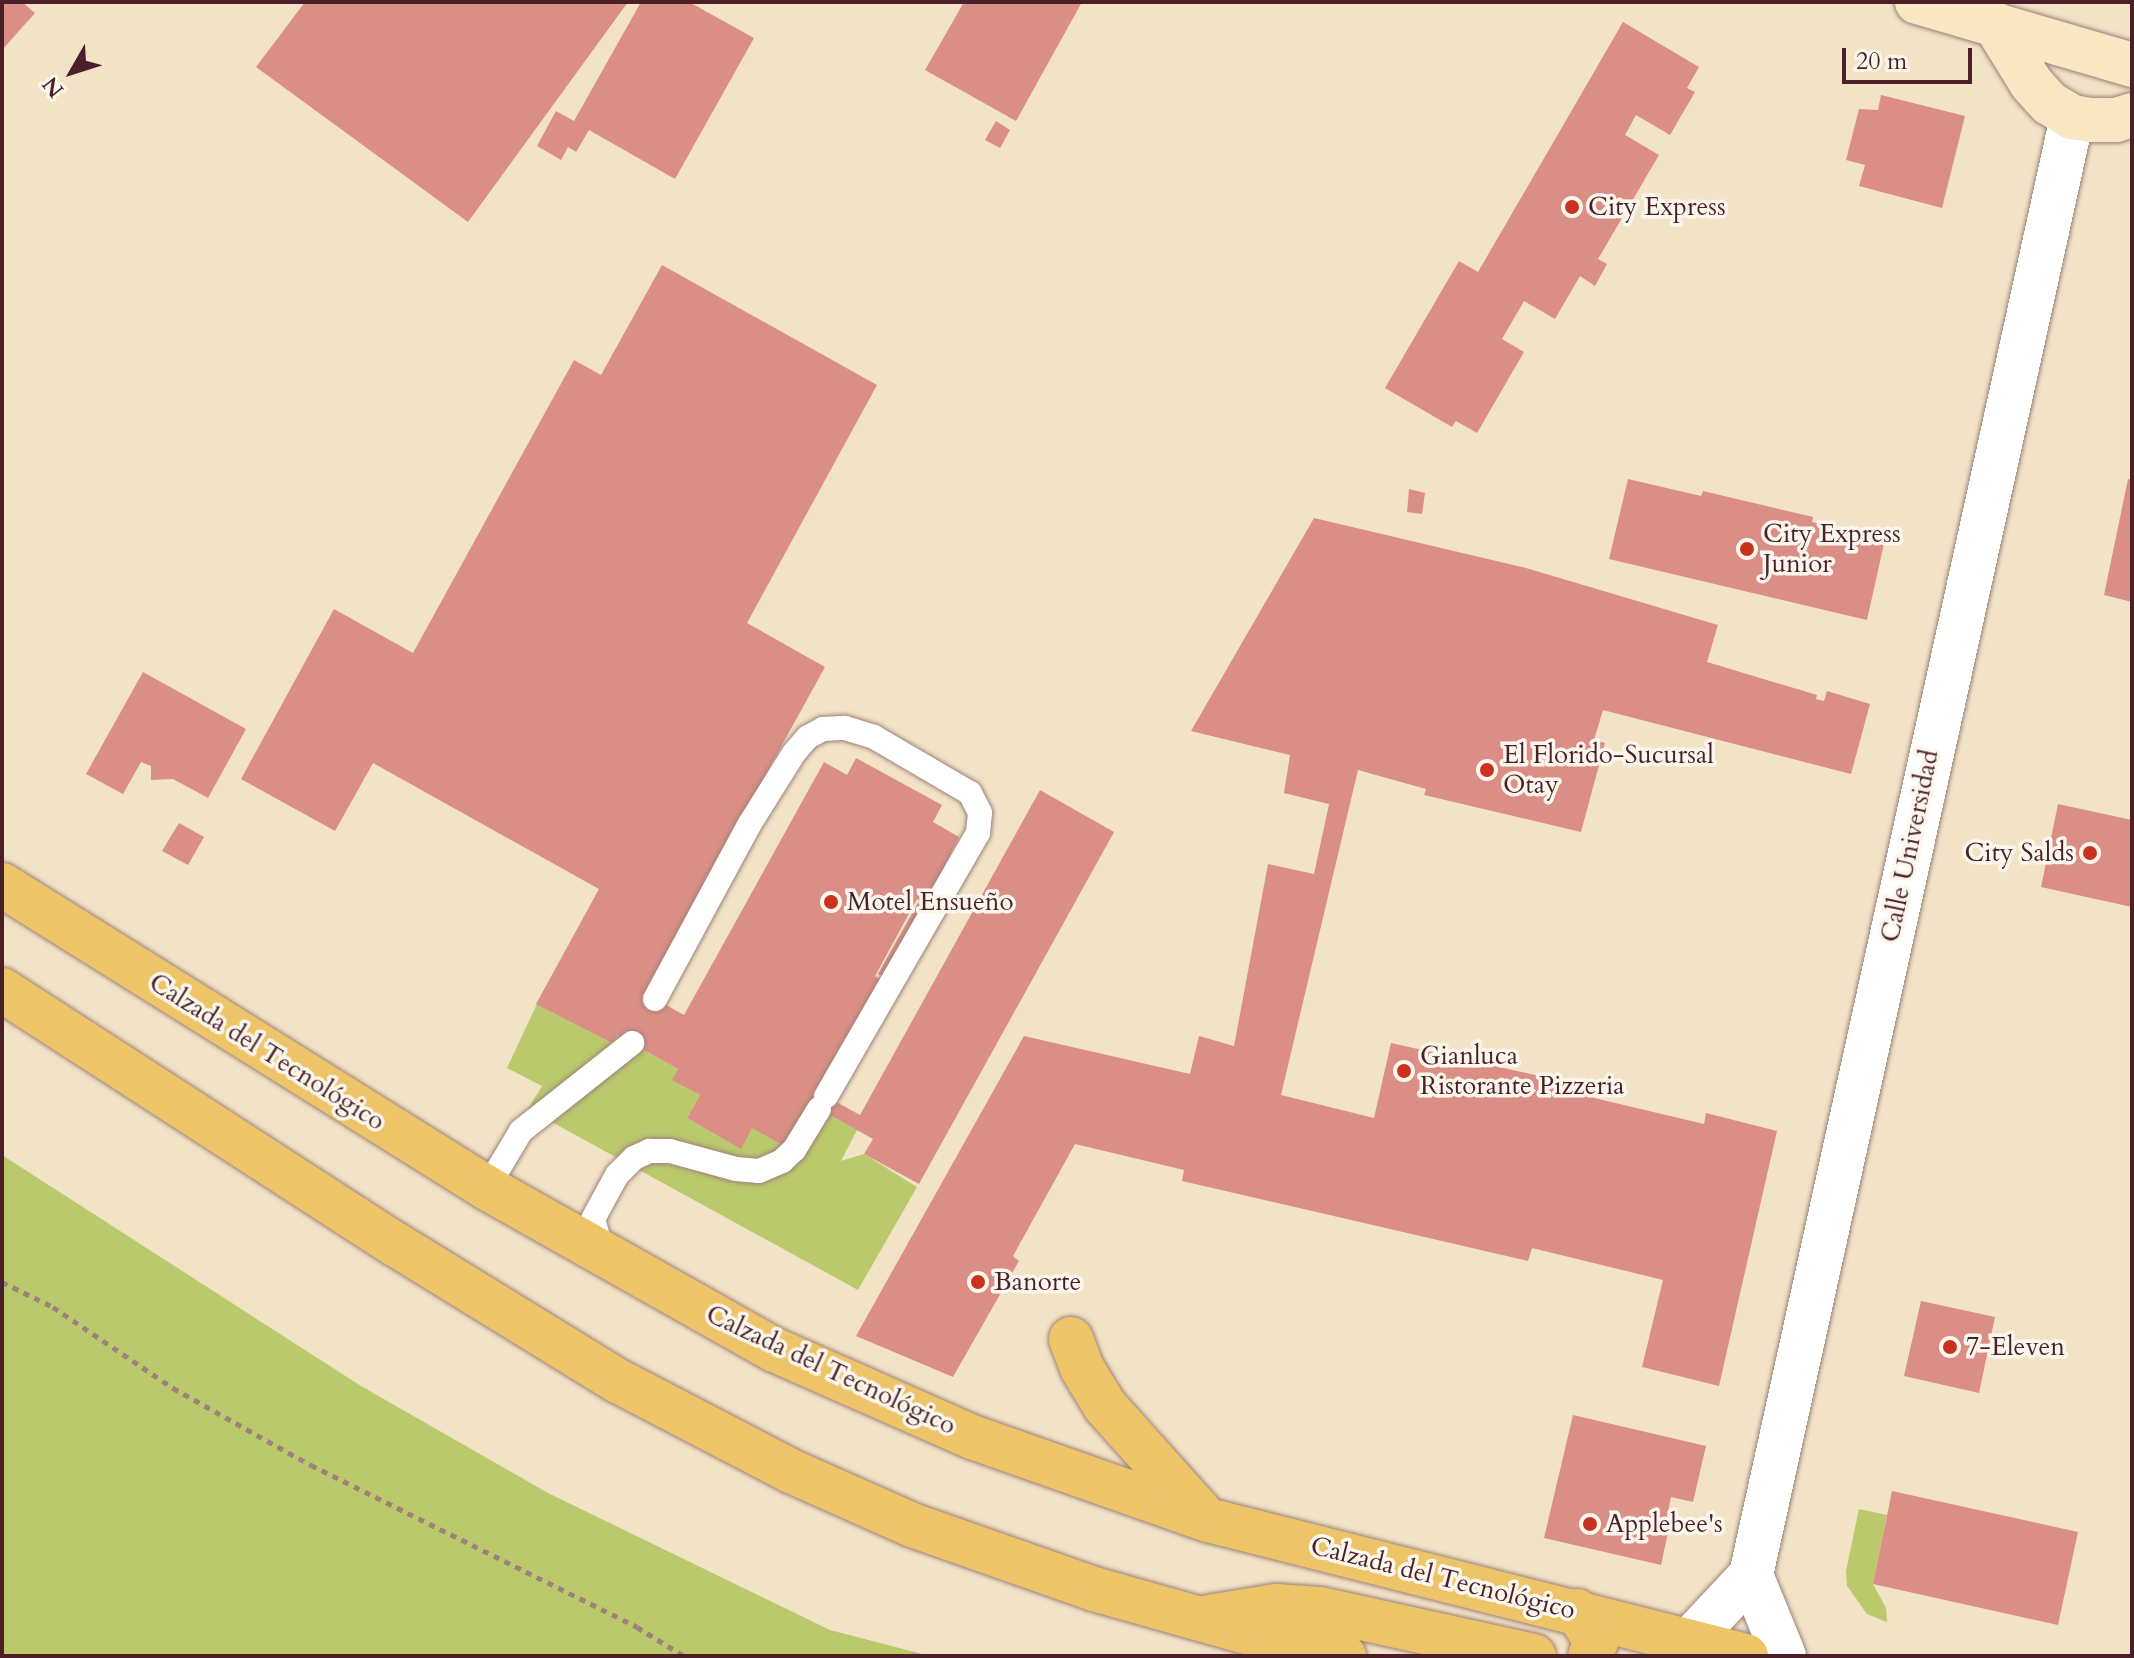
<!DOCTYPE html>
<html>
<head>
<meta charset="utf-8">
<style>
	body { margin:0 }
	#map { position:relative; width:2134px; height:1658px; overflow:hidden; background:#f2e3c7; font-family:Cardo,serif }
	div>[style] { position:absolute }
	.green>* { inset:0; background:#bac96c }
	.building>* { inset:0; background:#db8e85 }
	.path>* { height:5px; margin-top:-2.5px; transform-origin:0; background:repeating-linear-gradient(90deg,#9e8179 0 6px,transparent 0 12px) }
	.roads { filter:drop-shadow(0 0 2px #9e8179) drop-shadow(0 0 2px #9e8179) }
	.service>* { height:24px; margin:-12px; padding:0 12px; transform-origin:12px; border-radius:12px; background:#fff }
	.tertiary>* { height:44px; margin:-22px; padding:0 22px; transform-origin:22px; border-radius:22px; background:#fff }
	.secondary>* { height:44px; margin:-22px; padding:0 22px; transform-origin:22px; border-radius:22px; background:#f8e7c3 }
	.primary>* { height:44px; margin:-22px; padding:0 22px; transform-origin:22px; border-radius:22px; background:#eec469 }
	.dots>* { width:22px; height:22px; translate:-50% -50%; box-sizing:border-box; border:4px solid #fbf7ec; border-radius:50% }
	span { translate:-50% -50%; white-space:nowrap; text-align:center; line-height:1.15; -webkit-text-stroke:7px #fbf7ec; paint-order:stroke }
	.poi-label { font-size:26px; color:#4a1f2b }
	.left { translate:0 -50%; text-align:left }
	.right { translate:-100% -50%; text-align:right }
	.street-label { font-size:26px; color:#4a1f2b }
	.frame { position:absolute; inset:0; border:4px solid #4a1f2b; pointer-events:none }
	.north { position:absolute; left:32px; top:32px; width:80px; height:80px; -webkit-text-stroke:6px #fbf7ec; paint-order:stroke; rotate:231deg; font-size:22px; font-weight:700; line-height:32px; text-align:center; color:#4a1f2b }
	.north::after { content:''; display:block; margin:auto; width:28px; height:36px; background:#4a1f2b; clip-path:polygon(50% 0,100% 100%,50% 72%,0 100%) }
	.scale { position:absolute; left:1842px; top:48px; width:130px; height:36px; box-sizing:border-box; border:4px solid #4a1f2b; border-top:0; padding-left:10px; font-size:24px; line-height:28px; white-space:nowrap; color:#4a1f2b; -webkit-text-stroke:6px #fbf7ec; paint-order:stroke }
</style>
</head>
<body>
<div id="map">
	<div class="green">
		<div style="clip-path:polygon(537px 1004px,612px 1043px,617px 1035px,678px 1069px,673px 1080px,700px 1095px,687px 1118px,740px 1148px,752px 1128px,810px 1104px,857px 1130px,841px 1161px,864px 1154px,917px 1187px,858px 1290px,528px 1109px,542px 1086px,507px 1068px)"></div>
		<div style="clip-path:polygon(2px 1155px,361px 1386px,548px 1493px,830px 1630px,930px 1656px,2px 1656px)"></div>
		<div style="clip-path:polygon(1859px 1509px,1887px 1515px,1873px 1584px,1886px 1608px,1887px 1622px,1867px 1614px,1847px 1586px,1846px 1571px)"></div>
	</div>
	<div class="building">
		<div style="clip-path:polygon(2px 2px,22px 2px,35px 13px,2px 50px)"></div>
		<div style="clip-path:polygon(305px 2px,628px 2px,468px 222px,256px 67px)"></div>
		<div style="clip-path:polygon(641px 2px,689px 2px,754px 38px,675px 179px,589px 130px,576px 152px,568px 147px,561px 160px,537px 146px,556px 111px,574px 121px)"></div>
		<div style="clip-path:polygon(964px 2px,1082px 2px,1016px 121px,925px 70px)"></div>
		<div style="clip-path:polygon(1623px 22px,1699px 67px,1687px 88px,1695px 92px,1670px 135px,1636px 115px,1625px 135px,1659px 155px,1598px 259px,1607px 264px,1595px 286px,1580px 276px,1555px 319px,1524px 301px,1502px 339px,1524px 352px,1477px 433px,1456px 421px,1452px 427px,1385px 388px,1459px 261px,1478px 272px)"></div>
		<div style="clip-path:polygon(1881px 95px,1965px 116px,1942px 208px,1859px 186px,1865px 165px,1846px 160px,1859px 109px,1878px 110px)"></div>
		<div style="clip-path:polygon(996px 121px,1010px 130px,1000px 148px,985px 140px)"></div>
		<div style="clip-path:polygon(662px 265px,877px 385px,747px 623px,825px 667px,645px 993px,684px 1015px,824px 762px,847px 775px,856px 758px,942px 805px,933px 822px,959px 837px,925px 904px,917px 899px,875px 976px,882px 980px,820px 1093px,860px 1115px,1040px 790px,1114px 832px,919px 1184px,864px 1154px,873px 1139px,810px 1104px,786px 1147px,752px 1128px,741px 1149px,687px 1118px,700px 1095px,672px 1080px,678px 1069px,617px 1035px,612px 1043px,536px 1004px,599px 889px,373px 763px,335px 831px,241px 779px,334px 609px,413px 653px,574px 360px,601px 375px)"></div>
		<div style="clip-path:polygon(1628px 479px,1701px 496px,1703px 491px,1813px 517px,1812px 522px,1885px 539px,1867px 620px,1609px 559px)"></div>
		<div style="clip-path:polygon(2128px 479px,2132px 480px,2132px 602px,2104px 595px)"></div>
		<div style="clip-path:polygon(1409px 489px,1425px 493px,1422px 514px,1407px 512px)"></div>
		<div style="clip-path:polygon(1314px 518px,1526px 568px,1718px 625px,1707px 662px,1817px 695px,1816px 699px,1824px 701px,1827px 691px,1870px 704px,1851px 774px,1603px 710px,1594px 740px,1605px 743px,1581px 832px,1424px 795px,1426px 789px,1358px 770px,1281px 1095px,1374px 1118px,1391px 1043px,1571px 1083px,1569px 1092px,1704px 1124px,1706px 1113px,1777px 1131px,1719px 1386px,1642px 1367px,1663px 1280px,1532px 1248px,1528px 1261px,1182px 1181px,1184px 1170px,1075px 1144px,1013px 1256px,1019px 1261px,953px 1377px,856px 1336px,1024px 1036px,1190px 1074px,1199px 1036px,1234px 1046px,1268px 864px,1314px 874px,1329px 804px,1284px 793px,1290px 755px,1191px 731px)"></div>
		<div style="clip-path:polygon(143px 672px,246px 729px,208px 798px,173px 779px,151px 780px,151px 766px,141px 762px,123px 794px,86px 774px)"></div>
		<div style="clip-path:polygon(2058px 804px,2132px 820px,2132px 907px,2041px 887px)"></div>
		<div style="clip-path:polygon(179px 823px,204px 837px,188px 865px,162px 851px)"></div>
		<div style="clip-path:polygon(918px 903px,927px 907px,888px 979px,878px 974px)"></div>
		<div style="clip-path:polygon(1921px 1301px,1995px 1317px,1979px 1393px,1904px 1376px)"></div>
		<div style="clip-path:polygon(1573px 1415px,1706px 1446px,1693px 1502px,1671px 1497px,1666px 1522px,1670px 1523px,1661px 1565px,1544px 1538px)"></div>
		<div style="clip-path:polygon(1892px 1491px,2078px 1532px,2058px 1625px,1873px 1584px)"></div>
	</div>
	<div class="path">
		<div style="left:2px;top:1282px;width:57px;rotate:26.1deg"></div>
		<div style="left:53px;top:1307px;width:145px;rotate:34deg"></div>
		<div style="left:173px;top:1388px;width:158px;rotate:29.2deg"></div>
		<div style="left:311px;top:1465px;width:364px;rotate:26.4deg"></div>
		<div style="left:637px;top:1627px;width:55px;rotate:31.7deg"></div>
	</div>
	<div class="roads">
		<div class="service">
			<div style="left:655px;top:999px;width:198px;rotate:-61.6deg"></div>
			<div style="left:749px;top:825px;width:85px;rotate:-58deg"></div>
			<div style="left:794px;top:753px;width:21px;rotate:-49deg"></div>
			<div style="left:808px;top:737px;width:17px;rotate:-28deg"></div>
			<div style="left:823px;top:729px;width:22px;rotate:-3deg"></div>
			<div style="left:845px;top:728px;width:30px;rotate:17deg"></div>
			<div style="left:874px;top:737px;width:111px;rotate:30.3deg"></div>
			<div style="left:970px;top:793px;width:22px;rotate:63deg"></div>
			<div style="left:980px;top:813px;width:20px;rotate:96deg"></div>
			<div style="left:978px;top:833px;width:304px;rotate:120deg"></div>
			<div style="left:487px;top:1188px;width:66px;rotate:-59.2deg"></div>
			<div style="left:521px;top:1131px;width:142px;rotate:-38.4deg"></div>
			<div style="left:602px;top:1252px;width:34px;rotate:-105deg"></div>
			<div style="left:593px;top:1219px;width:50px;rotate:-61.4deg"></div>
			<div style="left:617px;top:1175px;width:24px;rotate:-45deg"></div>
			<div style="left:634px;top:1158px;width:17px;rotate:-25deg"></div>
			<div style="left:649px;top:1151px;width:21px"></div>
			<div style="left:670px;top:1151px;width:68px;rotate:15.3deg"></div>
			<div style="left:736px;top:1169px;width:23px;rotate:5deg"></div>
			<div style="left:759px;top:1171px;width:25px;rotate:-23deg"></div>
			<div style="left:782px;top:1161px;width:16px;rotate:-43deg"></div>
			<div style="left:794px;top:1150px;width:48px;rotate:-58.6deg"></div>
		</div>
		<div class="tertiary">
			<div style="left:1751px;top:1575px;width:87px;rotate:67.8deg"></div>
			<div style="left:1690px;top:1640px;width:89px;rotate:-46.8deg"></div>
			<div style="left:1751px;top:1575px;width:1493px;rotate:-77.58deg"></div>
		</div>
		<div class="secondary">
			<div style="left:1917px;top:2px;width:224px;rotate:16.3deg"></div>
			<div style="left:1994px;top:23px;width:70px;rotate:58.3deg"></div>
			<div style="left:2031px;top:83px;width:27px;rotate:48deg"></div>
			<div style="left:2049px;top:103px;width:27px;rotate:31deg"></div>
			<div style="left:2072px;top:117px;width:19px;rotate:9deg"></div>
			<div style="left:2091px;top:120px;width:25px"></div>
			<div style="left:2116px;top:120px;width:17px;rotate:-17deg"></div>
		</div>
		<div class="primary">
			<div style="left:2px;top:885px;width:572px;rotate:31.99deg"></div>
			<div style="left:487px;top:1188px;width:330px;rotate:29.4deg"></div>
			<div style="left:775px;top:1350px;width:215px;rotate:23.8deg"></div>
			<div style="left:972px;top:1437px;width:250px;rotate:19.4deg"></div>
			<div style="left:1208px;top:1520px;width:555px;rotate:14.19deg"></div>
			<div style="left:2px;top:990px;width:468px;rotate:32.9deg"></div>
			<div style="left:395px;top:1244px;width:262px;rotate:31.6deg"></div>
			<div style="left:618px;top:1381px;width:197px;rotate:27.5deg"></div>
			<div style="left:793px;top:1472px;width:130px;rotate:24deg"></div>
			<div style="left:912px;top:1525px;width:193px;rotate:19.4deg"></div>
			<div style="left:1094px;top:1589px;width:187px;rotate:15.8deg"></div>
			<div style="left:1274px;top:1640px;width:72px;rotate:12.9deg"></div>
			<div style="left:1071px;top:1339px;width:31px;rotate:69deg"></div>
			<div style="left:1082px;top:1368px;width:44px;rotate:58.8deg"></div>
			<div style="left:1105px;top:1406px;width:142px;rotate:48.1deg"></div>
			<div style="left:1577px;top:1611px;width:36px;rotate:58deg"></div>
			<div style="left:1596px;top:1642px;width:15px;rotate:113deg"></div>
			<div style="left:1209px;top:1617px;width:68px;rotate:-9.3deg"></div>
			<div style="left:1276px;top:1606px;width:44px;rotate:3.9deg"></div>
			<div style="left:1320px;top:1609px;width:219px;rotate:12.4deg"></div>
		</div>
	</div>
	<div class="dots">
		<div style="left:1572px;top:207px;background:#c8321e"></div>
		<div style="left:1747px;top:549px;background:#c8321e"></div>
		<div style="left:1487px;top:770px;background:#c8321e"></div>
		<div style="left:2090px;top:853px;background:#c8321e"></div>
		<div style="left:831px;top:902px;background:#c8321e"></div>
		<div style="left:1404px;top:1071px;background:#c8321e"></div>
		<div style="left:978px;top:1282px;background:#c8321e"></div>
		<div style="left:1950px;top:1347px;background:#c8321e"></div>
		<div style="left:1590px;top:1524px;background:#c8321e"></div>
	</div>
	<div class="poi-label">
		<span class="left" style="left:1588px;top:207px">City Express</span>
		<span class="left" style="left:1763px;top:549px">City Express<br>Junior</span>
		<span class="left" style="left:1503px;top:770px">El Florido-Sucursal<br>Otay</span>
		<span class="right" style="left:2074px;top:853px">City Salds</span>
		<span class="left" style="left:847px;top:902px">Motel Ensueño</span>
		<span class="left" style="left:1420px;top:1071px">Gianluca<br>Ristorante Pizzeria</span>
		<span class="left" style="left:994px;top:1282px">Banorte</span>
		<span class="left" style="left:1966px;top:1347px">7-Eleven</span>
		<span class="left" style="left:1606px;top:1524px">Applebee's</span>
	</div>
	<div class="street-label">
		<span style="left:1910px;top:846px;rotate:-78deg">Calle Universidad</span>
		<span style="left:267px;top:1052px;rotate:32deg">Calzada del Tecnológico</span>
		<span style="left:831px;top:1370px;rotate:25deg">Calzada del Tecnológico</span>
		<span style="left:1443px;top:1578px;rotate:14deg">Calzada del Tecnológico</span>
	</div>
	<div class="frame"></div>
	<div class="north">N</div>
	<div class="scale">20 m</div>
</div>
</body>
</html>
